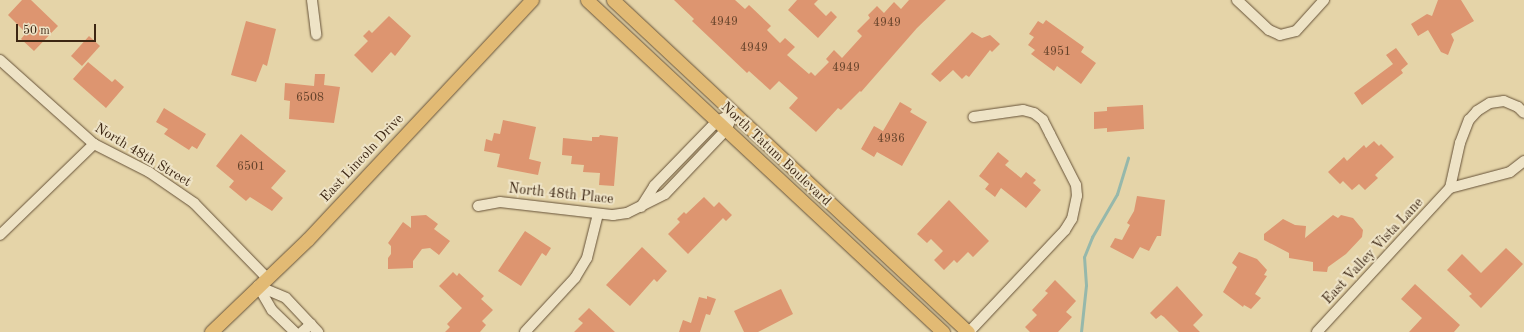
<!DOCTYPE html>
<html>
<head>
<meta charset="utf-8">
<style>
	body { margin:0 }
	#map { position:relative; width:1524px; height:332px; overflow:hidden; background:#e5d4a8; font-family:"Old Standard TT",serif }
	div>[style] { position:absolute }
	.stream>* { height:3px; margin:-1.5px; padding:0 1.5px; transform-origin:1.5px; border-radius:1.5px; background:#96b8ab }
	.building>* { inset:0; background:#dd9570 }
	.roads { filter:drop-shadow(0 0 1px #665238) drop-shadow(0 0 1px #665238) }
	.minor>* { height:10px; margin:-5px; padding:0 5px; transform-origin:5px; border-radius:5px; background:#eee3c6 }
	.major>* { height:13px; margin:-6.5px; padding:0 6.5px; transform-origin:6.5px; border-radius:6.5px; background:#e2ba74 }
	span { translate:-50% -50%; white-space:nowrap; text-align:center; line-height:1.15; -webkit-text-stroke:4px #eee3c6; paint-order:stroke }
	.number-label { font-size:12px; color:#64422a }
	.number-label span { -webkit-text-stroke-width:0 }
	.street-label { font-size:14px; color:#3c2613 }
	.scale { position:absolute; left:16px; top:24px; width:80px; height:18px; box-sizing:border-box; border:2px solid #3c2613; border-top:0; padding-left:5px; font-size:12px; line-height:14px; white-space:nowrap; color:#3c2613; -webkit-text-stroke:3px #eee3c6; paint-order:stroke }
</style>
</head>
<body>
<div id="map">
	<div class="stream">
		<div style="left:1081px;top:332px;width:47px;rotate:-83.9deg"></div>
		<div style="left:1086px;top:285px;width:28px;rotate:-94deg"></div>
		<div style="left:1084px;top:257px;width:22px;rotate:-68deg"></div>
		<div style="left:1092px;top:237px;width:50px;rotate:-59.8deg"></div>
		<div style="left:1117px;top:194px;width:38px;rotate:-73deg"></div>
	</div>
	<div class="building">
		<div style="clip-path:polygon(22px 0,31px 0,58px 26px,34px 51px,21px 39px,26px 33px,8px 15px)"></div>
		<div style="clip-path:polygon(674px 0,735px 0,745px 9px,749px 5px,771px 26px,767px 30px,780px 43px,785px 38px,795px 47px,787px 55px,809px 74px,811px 72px,815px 76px,829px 62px,826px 59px,834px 50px,842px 58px,862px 36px,857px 31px,870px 18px,868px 15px,877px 6px,884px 13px,894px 2px,901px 9px,909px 0,946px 0,917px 28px,861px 92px,860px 91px,841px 110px,838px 108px,816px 132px,789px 108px,798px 98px,779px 81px,770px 90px,749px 71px,747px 73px,692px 21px,694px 19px)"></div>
		<div style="clip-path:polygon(797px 0,818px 0,814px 4px,826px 16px,831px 11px,837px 17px,818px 38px,788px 10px)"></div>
		<div style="clip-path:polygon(1438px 0,1461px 0,1474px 21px,1451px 34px,1454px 40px,1448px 55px,1441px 52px,1428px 30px,1418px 36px,1411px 24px,1427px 14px,1432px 16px)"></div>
		<div style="clip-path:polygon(389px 16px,411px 36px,395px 56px,391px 52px,372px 73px,354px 55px,368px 41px,363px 36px,369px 30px,372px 33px)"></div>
		<div style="clip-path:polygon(1046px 20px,1084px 47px,1081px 52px,1096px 63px,1081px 84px,1057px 66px,1054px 71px,1031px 54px,1035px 50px,1028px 45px,1034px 37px,1029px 34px,1038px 21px,1043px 24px)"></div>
		<div style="clip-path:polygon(246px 21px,276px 29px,267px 66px,263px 64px,256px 82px,231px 75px)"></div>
		<div style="clip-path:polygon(972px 32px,982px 38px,990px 35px,1000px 44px,992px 52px,990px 50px,969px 77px,966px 75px,962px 79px,953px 70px,940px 82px,931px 74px)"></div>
		<div style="clip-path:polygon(89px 36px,100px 46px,82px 66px,71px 56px)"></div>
		<div style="clip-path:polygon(1396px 48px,1408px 64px,1401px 70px,1403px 73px,1362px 105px,1354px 93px,1393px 64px,1386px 55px)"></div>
		<div style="clip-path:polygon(88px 62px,112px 82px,115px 79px,124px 87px,106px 108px,73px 79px)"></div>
		<div style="clip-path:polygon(315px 74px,325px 74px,324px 85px,340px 87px,334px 123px,289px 119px,290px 101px,284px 100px,285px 83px,314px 86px)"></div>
		<div style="clip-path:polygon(900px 102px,912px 109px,910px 112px,927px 122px,902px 166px,877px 152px,874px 157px,861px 149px,874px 126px,883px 131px)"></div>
		<div style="clip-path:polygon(1143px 105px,1144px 129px,1107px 132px,1107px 128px,1094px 129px,1094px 112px,1107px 111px,1107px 107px)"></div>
		<div style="clip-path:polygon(164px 108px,206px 134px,197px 149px,192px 146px,189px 150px,164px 134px,168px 129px,156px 122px)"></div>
		<div style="clip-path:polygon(503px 120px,536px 127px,529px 159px,541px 162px,538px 175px,497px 167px,500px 154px,484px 151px,486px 139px,492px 141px,494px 133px,500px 134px)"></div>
		<div style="clip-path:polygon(241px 134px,286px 171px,271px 188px,283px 198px,272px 211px,250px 197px,246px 201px,229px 187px,234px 181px,216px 166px)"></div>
		<div style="clip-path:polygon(600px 135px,618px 137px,614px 186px,599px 185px,600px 173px,583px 172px,584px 165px,571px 164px,572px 156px,562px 155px,563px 138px,592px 141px,592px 137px,599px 137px)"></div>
		<div style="clip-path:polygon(1374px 141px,1379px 146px,1381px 144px,1394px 157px,1375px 175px,1378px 178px,1365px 190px,1359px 184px,1352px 190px,1343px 181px,1340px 184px,1328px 172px,1344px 157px,1347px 161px,1364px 145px,1366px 148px)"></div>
		<div style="clip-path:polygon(998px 152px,1009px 161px,1005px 165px,1021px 178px,1026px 172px,1036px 180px,1033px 183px,1041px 190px,1026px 208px,1001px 188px,995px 197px,985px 189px,989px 184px,979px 176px)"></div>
		<div style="clip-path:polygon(1137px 196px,1165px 200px,1161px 236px,1157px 236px,1149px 251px,1140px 247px,1133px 259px,1110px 247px,1115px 238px,1122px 240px,1130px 225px,1127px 223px,1134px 211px)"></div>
		<div style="clip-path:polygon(704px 197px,714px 207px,719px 202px,732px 215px,726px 221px,723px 218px,688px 254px,668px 234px,680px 222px,677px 219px,684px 212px,686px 214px)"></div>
		<div style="clip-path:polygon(949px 200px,989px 241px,973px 257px,968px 252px,957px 263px,954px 260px,944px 270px,934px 260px,943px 251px,931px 239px,927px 243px,917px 234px)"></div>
		<div style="clip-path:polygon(426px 215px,438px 224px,434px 229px,450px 241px,439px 255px,430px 248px,422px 249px,413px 261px,413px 268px,388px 269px,388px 258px,391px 254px,391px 246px,388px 243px,403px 222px,411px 228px,411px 216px)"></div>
		<div style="clip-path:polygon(1333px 215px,1338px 218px,1341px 215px,1353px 218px,1363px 230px,1362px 237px,1346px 254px,1328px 267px,1327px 272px,1313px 271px,1313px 262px,1289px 258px,1289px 253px,1264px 240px,1264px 234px,1283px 219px,1295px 225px,1306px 226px,1305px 238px)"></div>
		<div style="clip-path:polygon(525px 231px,551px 248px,546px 256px,542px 253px,521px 286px,498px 271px)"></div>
		<div style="clip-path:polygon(642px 247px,667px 271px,657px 282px,654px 279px,630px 306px,606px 285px)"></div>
		<div style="clip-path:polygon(1506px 248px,1523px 264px,1481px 308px,1469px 296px,1472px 294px,1447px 270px,1462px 254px,1481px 273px)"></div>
		<div style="clip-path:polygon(1239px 252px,1257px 259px,1267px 270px,1264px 275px,1267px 276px,1255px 294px,1261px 298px,1251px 309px,1244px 305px,1243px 307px,1223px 292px,1237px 267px,1232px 263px)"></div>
		<div style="clip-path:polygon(453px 272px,457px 276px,459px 273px,484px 296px,481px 299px,493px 310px,482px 321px,486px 325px,480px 332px,445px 332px,450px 327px,447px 324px,462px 308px,439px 286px)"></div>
		<div style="clip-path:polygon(1055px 280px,1076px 301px,1066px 312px,1072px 317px,1058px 332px,1030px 332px,1025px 327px,1037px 315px,1032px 310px,1048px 293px,1045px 291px)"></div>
		<div style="clip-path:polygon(1415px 284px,1460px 325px,1454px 332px,1409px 332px,1422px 318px,1401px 299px)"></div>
		<div style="clip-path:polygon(1177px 286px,1203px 315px,1193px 325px,1200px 332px,1179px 332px,1164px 317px,1161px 315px,1156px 319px,1150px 313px)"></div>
		<div style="clip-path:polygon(781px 289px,793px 314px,758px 332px,744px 332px,734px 311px)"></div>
		<div style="clip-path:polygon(707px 296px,716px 299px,710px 315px,706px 314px,700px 332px,679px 332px,683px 320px,691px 323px,699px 297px,707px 299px)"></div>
		<div style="clip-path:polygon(589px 308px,615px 332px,574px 332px,583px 323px,578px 319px)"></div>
	</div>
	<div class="roads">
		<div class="minor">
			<div style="left:312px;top:0;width:35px;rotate:83deg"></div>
			<div style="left:1237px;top:0;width:44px;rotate:43.2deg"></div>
			<div style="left:1269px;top:30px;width:12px;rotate:24deg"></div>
			<div style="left:1280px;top:35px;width:16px;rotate:-14deg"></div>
			<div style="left:1296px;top:31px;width:42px;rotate:-47.9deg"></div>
			<div style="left:0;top:60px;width:126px;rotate:41.8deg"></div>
			<div style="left:94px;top:144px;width:62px;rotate:27deg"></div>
			<div style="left:149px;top:172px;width:55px;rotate:34.6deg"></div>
			<div style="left:194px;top:203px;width:105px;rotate:45.8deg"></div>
			<div style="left:1450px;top:188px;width:62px;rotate:-14.9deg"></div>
			<div style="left:1510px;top:172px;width:18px;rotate:-38deg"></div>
			<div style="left:478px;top:206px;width:22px;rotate:-10deg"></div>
			<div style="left:500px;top:202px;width:114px;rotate:6.6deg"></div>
			<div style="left:613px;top:215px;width:14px;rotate:-8deg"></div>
			<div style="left:627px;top:213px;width:42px;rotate:-26.6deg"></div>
			<div style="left:665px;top:194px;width:88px;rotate:-46.4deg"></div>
			<div style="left:726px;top:130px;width:19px;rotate:-65deg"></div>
			<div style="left:641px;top:207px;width:25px;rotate:-58deg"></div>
			<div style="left:654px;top:186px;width:91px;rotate:-45.9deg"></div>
			<div style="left:717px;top:121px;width:19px;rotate:-25deg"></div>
			<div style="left:0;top:235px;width:131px;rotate:-44.1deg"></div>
			<div style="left:258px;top:286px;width:30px;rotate:23deg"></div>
			<div style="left:286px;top:298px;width:47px;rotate:46.7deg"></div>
			<div style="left:258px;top:286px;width:28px;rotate:60deg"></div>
			<div style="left:272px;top:310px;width:32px;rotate:44deg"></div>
			<div style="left:302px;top:332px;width:12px;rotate:-42deg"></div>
			<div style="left:525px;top:332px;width:74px;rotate:-47.2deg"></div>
			<div style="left:575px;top:278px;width:23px;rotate:-59deg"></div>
			<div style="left:587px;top:258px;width:45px;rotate:-76deg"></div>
			<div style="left:969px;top:332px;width:140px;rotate:-46.7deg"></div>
			<div style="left:1065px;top:230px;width:13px;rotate:-58deg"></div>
			<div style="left:1072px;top:219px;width:24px;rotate:-78deg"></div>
			<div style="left:1077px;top:196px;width:11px;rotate:-95deg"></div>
			<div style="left:1076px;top:185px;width:57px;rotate:-117deg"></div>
			<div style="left:1050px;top:134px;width:16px;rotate:-117deg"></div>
			<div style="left:1043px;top:120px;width:11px;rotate:-142deg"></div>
			<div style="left:1034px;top:113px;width:11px;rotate:-165deg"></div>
			<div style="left:1023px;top:110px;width:50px;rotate:172deg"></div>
			<div style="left:1317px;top:332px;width:196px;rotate:-47.3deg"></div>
			<div style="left:1450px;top:188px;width:46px;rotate:-77.5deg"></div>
			<div style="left:1460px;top:143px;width:25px;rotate:-69deg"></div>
			<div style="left:1469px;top:120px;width:12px;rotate:-48deg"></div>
			<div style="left:1477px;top:111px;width:15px;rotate:-32deg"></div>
			<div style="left:1490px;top:103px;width:14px;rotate:-8deg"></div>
			<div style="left:1504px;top:101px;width:15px;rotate:23deg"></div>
			<div style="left:1518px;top:107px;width:8px;rotate:45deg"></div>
		</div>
		<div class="major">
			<div style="left:587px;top:0;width:487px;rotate:43deg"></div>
			<div style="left:613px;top:0;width:486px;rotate:43.1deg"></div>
			<div style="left:211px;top:332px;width:134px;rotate:-43.8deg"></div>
			<div style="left:308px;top:239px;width:328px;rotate:-46.9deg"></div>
		</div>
	</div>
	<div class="number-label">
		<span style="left:724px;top:23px">4949</span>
		<span style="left:887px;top:24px">4949</span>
		<span style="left:754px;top:49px">4949</span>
		<span style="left:1057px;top:53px">4951</span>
		<span style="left:846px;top:69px">4949</span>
		<span style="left:310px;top:99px">6508</span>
		<span style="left:891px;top:140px">4936</span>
		<span style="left:251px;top:168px">6501</span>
	</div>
	<div class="street-label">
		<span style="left:776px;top:154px;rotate:43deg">North Tatum Boulevard</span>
		<span style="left:143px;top:155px;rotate:31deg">North 48th Street</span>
		<span style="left:362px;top:158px;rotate:-47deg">East Lincoln Drive</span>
		<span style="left:561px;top:194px;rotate:6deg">North 48th Place</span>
		<span style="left:1373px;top:251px;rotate:-47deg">East Valley Vista Lane</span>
	</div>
	<div class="scale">50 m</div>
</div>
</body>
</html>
